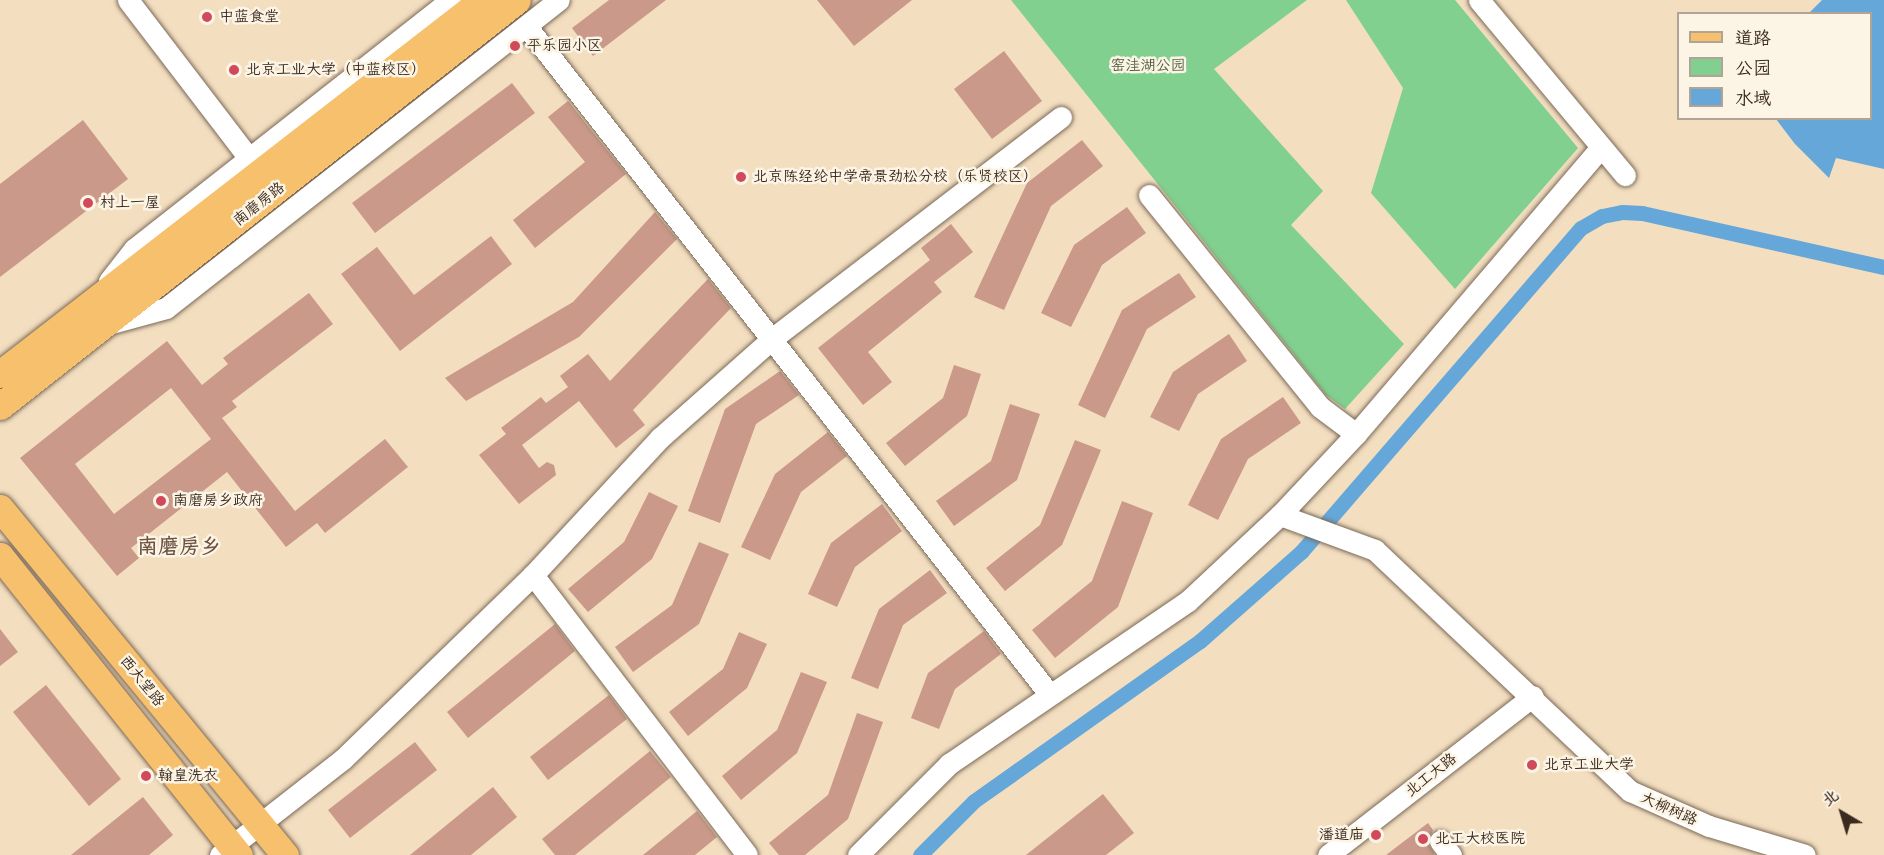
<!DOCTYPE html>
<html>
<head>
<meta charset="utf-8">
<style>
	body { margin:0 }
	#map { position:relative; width:1884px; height:855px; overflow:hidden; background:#f3dec0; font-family:"Balsamiq Sans","LXGW WenKai TC",sans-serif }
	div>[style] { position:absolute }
	.green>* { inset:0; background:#82d090 }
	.water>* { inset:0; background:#64a7d8 }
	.canal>* { height:15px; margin:-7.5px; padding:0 7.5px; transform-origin:7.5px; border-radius:7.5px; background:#64a7d8 }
	.building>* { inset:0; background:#ca9989 }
	.roads { filter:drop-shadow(0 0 2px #7b6957) drop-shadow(0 0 2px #7b6957) }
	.minor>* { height:21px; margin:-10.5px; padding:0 10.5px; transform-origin:10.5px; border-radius:10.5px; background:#fff }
	.major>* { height:27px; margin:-13.5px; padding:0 13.5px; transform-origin:13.5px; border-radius:13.5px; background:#f7c06c }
	.dots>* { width:16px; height:16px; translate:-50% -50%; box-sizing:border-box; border:3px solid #fcf5e5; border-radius:50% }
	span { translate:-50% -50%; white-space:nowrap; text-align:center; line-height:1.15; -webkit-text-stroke:5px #fcf5e5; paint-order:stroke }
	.poi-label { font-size:15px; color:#3b2a1e }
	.left { translate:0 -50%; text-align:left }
	.right { translate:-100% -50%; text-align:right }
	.park-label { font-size:15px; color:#505c40 }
	.street-label { font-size:15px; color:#3b2a1e }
	.district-label { font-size:21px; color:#6d5143; font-weight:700 }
	.legend { position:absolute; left:1677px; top:12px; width:195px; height:108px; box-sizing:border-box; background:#fcf5e5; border:2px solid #afa495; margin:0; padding:8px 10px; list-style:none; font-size:18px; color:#3b2a1e }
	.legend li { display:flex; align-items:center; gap:12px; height:30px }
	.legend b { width:30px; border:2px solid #afa495 }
	.north { position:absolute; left:1812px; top:783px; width:60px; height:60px; -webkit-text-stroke:4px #fcf5e5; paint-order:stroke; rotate:322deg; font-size:16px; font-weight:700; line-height:24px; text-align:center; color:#3b2a1e }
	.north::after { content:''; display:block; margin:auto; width:21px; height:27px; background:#3b2a1e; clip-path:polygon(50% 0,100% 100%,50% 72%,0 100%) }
</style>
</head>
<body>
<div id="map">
	<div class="green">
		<div style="clip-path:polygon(1011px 0,1307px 0,1214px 69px,1323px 191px,1291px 225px,1404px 344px,1345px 409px,1326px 395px)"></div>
		<div style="clip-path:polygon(1346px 0,1455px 0,1578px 148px,1455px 289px,1371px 193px,1403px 88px)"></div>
	</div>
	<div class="water">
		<div style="clip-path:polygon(1822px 0,1884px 0,1884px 169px,1836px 158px,1829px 178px,1795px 144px,1776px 119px,1870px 118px,1870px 14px,1809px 13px)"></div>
	</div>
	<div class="canal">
		<div style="left:920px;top:855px;width:76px;rotate:-45deg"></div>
		<div style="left:974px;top:801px;width:277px;rotate:-35.3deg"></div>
		<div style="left:1200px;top:641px;width:135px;rotate:-41.4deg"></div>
		<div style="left:1301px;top:552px;width:428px;rotate:-49.2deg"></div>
		<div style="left:1581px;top:228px;width:24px;rotate:-30deg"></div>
		<div style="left:1602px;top:216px;width:20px;rotate:-11deg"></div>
		<div style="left:1622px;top:212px;width:20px;rotate:3deg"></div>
		<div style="left:1642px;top:213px;width:248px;rotate:12.6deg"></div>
	</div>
	<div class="building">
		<div style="clip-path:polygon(609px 0,666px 0,593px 56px,572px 28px)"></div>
		<div style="clip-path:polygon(817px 0,912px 0,854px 46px)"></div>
		<div style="clip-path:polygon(1004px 51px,1042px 101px,992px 139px,954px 89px)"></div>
		<div style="clip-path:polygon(512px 83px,535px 113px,375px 233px,352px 203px)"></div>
		<div style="clip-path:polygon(568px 101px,626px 174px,535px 248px,513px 220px,585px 162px,548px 117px)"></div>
		<div style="clip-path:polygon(83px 120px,128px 179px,0 277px,0 184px)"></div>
		<div style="clip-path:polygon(1082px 140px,1103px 166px,1051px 206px,1004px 310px,974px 297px,1027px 183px)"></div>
		<div style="clip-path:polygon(1127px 207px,1146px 233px,1102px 265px,1071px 327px,1041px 313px,1074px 245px)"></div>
		<div style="clip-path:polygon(655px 212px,677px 239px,579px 337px,466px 401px,445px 378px,573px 302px)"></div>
		<div style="clip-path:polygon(951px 224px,973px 252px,934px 282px,942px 292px,868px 352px,892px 382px,863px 405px,818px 348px,930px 260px,921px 248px)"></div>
		<div style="clip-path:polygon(491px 236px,512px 264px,400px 351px,341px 274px,377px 247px,414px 295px)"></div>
		<div style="clip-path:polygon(1179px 273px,1196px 297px,1147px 329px,1105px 418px,1078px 405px,1122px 310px)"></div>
		<div style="clip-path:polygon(708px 279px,731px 308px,633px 410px,645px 425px,616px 448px,579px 401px,522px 445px,539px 468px,547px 462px,554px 465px,556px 475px,519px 504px,479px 455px,506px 434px,501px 428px,541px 397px,546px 403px,568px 387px,560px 376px,588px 354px,610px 381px)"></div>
		<div style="clip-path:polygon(evenodd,309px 293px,333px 324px,232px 401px,237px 407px,222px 418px,295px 511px,385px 439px,408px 467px,325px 533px,317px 523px,286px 547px,227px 472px,131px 548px,139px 558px,117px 576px,20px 458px,167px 341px,202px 385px,228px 364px,223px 358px,309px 293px,171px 388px,211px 439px,114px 514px,75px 464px,171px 388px)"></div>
		<div style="clip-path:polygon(1229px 334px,1247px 361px,1198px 394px,1179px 431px,1150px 417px,1173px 372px)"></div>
		<div style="clip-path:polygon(954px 365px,981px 374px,967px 416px,905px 466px,886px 443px,943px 398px)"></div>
		<div style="clip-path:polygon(780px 371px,799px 395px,756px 424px,720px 523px,688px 511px,725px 409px)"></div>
		<div style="clip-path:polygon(1283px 397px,1301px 423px,1248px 459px,1218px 520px,1188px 505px,1221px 439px)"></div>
		<div style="clip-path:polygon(1010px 404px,1040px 414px,1017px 480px,954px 526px,936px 501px,991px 461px)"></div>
		<div style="clip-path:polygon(828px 432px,847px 456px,801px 492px,770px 560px,741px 547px,775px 474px)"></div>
		<div style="clip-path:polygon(1075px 440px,1101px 450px,1062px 545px,1005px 591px,986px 568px,1040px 525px)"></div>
		<div style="clip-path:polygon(649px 492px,678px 506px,652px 559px,588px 612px,568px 589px,624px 542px)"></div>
		<div style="clip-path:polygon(1122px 501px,1153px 513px,1118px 607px,1055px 658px,1032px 630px,1092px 581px)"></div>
		<div style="clip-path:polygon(882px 504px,902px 531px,855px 567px,837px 607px,808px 594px,831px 543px)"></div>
		<div style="clip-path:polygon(699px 542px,729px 554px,699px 624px,633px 672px,615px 647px,672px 605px)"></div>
		<div style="clip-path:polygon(930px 570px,947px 593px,903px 625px,878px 689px,851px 678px,879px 609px)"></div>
		<div style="clip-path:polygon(555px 624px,575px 651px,468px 738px,447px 712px)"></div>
		<div style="clip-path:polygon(0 629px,18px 652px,0 666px)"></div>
		<div style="clip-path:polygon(984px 631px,1001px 654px,955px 689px,939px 729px,911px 718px,928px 673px)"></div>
		<div style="clip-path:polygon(739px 632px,767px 644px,747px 688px,688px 736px,669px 712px,723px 669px)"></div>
		<div style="clip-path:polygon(801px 672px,827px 682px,797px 753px,741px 800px,722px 776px,777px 730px)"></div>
		<div style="clip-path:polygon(46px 685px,121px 779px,89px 806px,13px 712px)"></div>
		<div style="clip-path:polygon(609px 695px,627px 719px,548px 780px,530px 757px)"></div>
		<div style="clip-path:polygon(857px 713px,883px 722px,848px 819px,805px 855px,779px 855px,769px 843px,828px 795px)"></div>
		<div style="clip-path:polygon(415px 742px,437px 770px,350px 838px,328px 810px)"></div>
		<div style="clip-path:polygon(650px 751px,671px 777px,575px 855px,555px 855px,542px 839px)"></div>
		<div style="clip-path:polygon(493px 787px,517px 817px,471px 855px,410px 855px)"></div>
		<div style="clip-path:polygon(1103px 794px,1134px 833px,1106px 855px,1026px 855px)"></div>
		<div style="clip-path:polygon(143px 797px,173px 835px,149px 855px,71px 855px)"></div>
		<div style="clip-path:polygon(697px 811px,717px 837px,695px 855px,643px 855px)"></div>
		<div style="clip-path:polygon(1428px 823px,1433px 830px,1428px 843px,1435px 855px,1386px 855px)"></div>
	</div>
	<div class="roads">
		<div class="minor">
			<div style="left:128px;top:0;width:198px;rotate:52.6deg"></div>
			<div style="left:1479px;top:0;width:228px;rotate:50.2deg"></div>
			<div style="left:527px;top:27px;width:848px;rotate:51.94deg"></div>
			<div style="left:1149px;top:195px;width:272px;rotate:51.1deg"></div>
			<div style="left:1320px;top:407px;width:45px;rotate:36.9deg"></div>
			<div style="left:109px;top:281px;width:41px;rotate:-52deg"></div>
			<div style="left:134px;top:249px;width:402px;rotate:-38.2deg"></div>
			<div style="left:108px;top:324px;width:60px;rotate:-15.4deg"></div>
			<div style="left:166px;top:308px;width:499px;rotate:-38.1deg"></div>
			<div style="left:1280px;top:515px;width:101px;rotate:20.2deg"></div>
			<div style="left:1375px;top:550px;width:351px;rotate:43.4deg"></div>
			<div style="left:1630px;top:791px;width:86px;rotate:23.9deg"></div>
			<div style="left:1709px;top:826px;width:100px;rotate:16.8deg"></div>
			<div style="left:533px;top:575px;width:352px;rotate:52.6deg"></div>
			<div style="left:1440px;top:841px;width:18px;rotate:52deg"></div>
			<div style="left:220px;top:855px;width:156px;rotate:-38deg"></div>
			<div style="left:343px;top:759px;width:264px;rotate:-44.1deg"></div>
			<div style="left:533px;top:575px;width:187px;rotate:-47.2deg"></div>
			<div style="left:660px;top:438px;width:151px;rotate:-41.5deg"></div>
			<div style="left:773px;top:338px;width:363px;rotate:-37.5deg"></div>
			<div style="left:858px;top:855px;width:129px;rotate:-45deg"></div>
			<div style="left:949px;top:764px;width:289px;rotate:-34.3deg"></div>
			<div style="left:1188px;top:601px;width:126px;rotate:-43.1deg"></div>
			<div style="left:1280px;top:515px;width:111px;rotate:-46.8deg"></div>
			<div style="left:1356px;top:434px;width:376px;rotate:-49.5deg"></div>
			<div style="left:1328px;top:855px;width:259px;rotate:-37.8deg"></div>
		</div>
		<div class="major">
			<div style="left:0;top:374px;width:610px;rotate:-37.81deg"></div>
			<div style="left:0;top:406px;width:657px;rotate:-38.14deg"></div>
			<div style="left:0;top:508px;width:449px;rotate:50.6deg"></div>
			<div style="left:0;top:556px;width:383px;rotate:51.4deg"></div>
		</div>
	</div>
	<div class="dots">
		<div style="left:207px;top:17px;background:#d1495b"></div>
		<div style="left:515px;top:46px;background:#d1495b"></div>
		<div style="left:234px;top:70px;background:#d1495b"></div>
		<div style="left:741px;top:177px;background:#d1495b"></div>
		<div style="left:88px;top:203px;background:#d1495b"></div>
		<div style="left:161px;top:501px;background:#d1495b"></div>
		<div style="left:1532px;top:765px;background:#d1495b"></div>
		<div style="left:146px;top:776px;background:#d1495b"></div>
		<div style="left:1376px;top:835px;background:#d1495b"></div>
		<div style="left:1423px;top:839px;background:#d1495b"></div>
	</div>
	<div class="poi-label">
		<span class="left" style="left:219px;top:17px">中蓝食堂</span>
		<span class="left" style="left:527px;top:46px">平乐园小区</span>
		<span class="left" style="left:246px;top:70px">北京工业大学（中蓝校区）</span>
		<span class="left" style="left:753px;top:177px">北京陈经纶中学帝景劲松分校（乐贤校区）</span>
		<span class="left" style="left:100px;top:203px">村上一屋</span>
		<span class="left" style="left:173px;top:501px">南磨房乡政府</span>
		<span class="left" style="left:1544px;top:765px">北京工业大学</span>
		<span class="left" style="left:158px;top:776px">翰皇洗衣</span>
		<span class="right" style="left:1364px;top:835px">潘道庙</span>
		<span class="left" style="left:1435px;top:839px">北工大校医院</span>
	</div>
	<div class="park-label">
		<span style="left:1148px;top:66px">窑洼湖公园</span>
	</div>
	<div class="street-label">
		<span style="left:259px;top:204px;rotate:-38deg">南磨房路</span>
		<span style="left:142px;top:681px;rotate:51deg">西大望路</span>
		<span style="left:1431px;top:775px;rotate:-38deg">北工大路</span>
		<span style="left:1669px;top:809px;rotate:24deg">大柳树路</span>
	</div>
	<div class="district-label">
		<span style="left:179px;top:547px">南磨房乡</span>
	</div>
	<ul class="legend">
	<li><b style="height:8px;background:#f7c06c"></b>道路</li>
	<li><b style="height:16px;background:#82d090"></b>公园</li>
	<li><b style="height:16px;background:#64a7d8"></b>水域</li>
	</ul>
	<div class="north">北</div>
</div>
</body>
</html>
